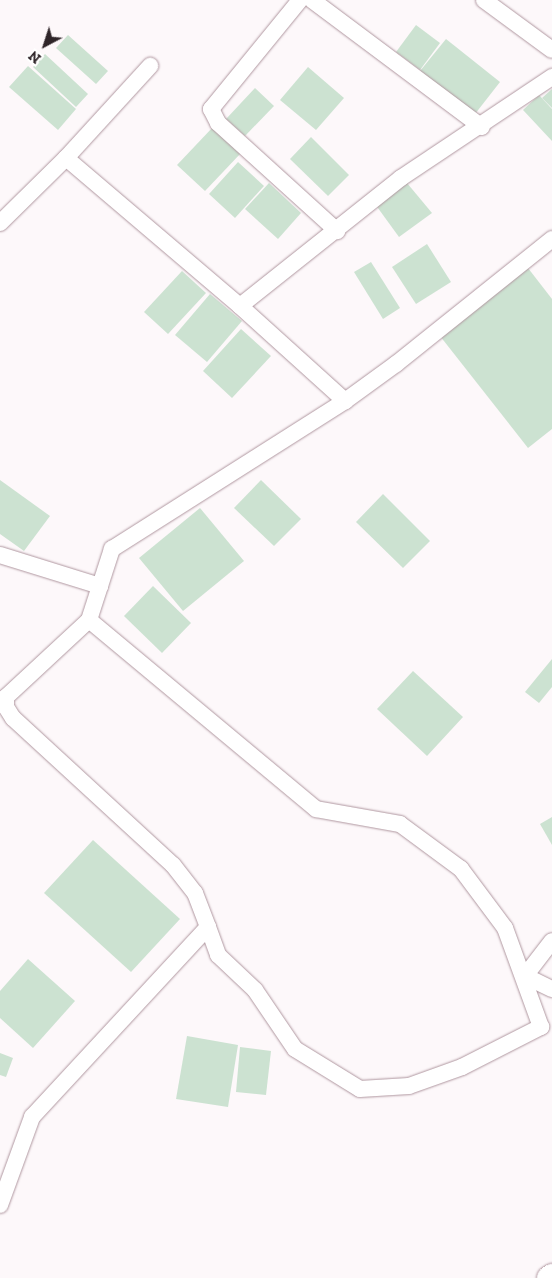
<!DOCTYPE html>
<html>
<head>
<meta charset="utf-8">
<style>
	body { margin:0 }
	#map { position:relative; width:552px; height:1278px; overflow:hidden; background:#fdf8fa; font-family:"Zilla Slab",serif }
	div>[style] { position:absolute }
	.building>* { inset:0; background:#cce2d1 }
	.roads { filter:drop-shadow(0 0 1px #b097a0) drop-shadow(0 0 1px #b097a0) }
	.minor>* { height:16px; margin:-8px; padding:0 8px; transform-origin:8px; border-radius:8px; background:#fff }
	.secondary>* { height:24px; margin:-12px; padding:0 12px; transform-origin:12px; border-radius:12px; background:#fff }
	span { translate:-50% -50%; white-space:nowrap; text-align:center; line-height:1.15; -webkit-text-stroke:4.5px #fff; paint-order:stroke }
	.north { position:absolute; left:20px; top:20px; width:50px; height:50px; -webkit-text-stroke:4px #fff; paint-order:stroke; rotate:220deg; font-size:14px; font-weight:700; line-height:20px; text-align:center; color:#2f2529 }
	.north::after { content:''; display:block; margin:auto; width:18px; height:22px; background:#2f2529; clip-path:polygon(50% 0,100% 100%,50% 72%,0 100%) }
</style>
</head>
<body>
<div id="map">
	<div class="building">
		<div style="clip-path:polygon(416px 25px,440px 43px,420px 70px,396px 52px)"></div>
		<div style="clip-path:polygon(68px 35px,108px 71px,96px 84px,56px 48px)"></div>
		<div style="clip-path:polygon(446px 39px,500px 82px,475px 114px,420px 71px)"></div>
		<div style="clip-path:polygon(45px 54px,88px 94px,76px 107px,33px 67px)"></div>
		<div style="clip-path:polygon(28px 66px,76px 109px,58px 130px,9px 87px)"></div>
		<div style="clip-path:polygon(308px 67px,344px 98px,316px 130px,280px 100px)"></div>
		<div style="clip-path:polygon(255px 88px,274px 106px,245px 136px,226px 119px)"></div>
		<div style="clip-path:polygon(552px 89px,552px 108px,542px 98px)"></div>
		<div style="clip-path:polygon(539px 95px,552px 109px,552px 141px,523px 110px)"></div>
		<div style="clip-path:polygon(213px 127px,241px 153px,205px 191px,177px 165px)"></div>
		<div style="clip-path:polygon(311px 137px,349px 175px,328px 196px,290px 159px)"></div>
		<div style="clip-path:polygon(238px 162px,264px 186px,235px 218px,209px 194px)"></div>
		<div style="clip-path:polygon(269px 183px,301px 213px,278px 239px,245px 209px)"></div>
		<div style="clip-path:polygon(407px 183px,432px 213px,399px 237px,375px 204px)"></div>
		<div style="clip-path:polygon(427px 244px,451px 282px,416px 304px,392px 267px)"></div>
		<div style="clip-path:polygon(371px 262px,400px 308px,383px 319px,354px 272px)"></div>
		<div style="clip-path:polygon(528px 268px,552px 299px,552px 429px,528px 448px,440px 336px)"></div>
		<div style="clip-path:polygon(182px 271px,206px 293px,168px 334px,144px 312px)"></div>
		<div style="clip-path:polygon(210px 294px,242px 321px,207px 362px,175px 335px)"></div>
		<div style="clip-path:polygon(241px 329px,271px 356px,232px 398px,203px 371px)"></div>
		<div style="clip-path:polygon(0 480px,50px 516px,24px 551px,0 534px)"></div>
		<div style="clip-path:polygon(261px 480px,301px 519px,274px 546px,234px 508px)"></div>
		<div style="clip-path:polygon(383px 494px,430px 541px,403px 568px,356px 522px)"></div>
		<div style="clip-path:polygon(200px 508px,244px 561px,183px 611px,139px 558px)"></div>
		<div style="clip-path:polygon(153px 586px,191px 623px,162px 653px,124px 616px)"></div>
		<div style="clip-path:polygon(552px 659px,552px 687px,539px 703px,525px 692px)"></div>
		<div style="clip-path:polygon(413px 671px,463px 717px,427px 756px,377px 709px)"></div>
		<div style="clip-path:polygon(552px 817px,552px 845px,540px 824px)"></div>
		<div style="clip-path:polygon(93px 840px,180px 919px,131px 972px,44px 893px)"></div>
		<div style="clip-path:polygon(28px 959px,75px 1001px,33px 1048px,0 1018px,0 991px)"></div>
		<div style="clip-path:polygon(187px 1036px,238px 1045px,228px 1107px,176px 1099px)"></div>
		<div style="clip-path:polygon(240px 1047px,271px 1051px,266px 1095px,236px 1092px)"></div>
		<div style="clip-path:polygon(0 1053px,13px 1058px,6px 1077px,0 1075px)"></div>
	</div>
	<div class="roads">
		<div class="minor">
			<div style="left:300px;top:0;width:141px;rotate:129.2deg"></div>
			<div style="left:211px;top:109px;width:16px;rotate:63deg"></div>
			<div style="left:218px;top:123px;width:161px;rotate:42.2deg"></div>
			<div style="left:312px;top:0;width:212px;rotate:36.8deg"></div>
			<div style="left:484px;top:0;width:84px;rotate:36.3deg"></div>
			<div style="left:66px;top:158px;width:228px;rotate:40.4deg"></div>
			<div style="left:240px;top:306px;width:142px;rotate:42.1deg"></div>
			<div style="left:0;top:223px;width:93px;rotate:-44.6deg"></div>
			<div style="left:66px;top:158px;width:125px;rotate:-47.6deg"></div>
			<div style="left:240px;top:306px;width:206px;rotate:-38.5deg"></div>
			<div style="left:401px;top:178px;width:182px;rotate:-33.8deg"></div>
			<div style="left:0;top:555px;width:105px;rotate:17.2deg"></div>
			<div style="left:89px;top:620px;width:113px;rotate:137.1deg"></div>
			<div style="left:6px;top:697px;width:10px;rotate:90deg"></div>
			<div style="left:6px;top:707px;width:13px;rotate:58deg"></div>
			<div style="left:13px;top:718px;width:217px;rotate:42.6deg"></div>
			<div style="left:173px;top:865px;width:36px;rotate:52deg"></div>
			<div style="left:195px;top:893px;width:36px;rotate:69deg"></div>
			<div style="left:525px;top:976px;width:44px;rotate:-52.4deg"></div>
			<div style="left:525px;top:976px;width:30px;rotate:26deg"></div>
			<div style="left:0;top:1205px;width:94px;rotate:-70deg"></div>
			<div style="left:32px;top:1117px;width:259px;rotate:-47.2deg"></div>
			<div style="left:208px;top:927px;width:30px;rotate:70deg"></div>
			<div style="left:218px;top:955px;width:51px;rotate:43.4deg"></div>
			<div style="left:255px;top:990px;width:71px;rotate:55.9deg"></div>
			<div style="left:295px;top:1049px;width:76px;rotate:31.6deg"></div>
			<div style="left:360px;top:1089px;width:49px;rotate:-3.5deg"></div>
			<div style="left:409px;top:1086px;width:56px;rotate:-19.7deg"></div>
			<div style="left:462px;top:1067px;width:89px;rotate:-26.9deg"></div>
			<div style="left:541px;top:1027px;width:105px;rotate:-110deg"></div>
			<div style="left:505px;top:928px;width:74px;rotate:-126.7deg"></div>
			<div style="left:461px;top:869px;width:76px;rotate:-143.6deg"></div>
			<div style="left:400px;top:824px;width:85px;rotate:-169.9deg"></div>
			<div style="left:316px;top:809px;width:295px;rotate:-140.2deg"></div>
			<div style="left:89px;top:620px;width:75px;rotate:-72.1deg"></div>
			<div style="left:112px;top:549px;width:276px;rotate:-32.4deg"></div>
			<div style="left:345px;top:401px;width:63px;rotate:-36deg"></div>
			<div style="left:396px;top:364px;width:200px;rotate:-38.7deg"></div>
		</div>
		<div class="secondary">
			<div style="left:549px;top:1278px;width:4px;rotate:-34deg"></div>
		</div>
	</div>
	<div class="north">N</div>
</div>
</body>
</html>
